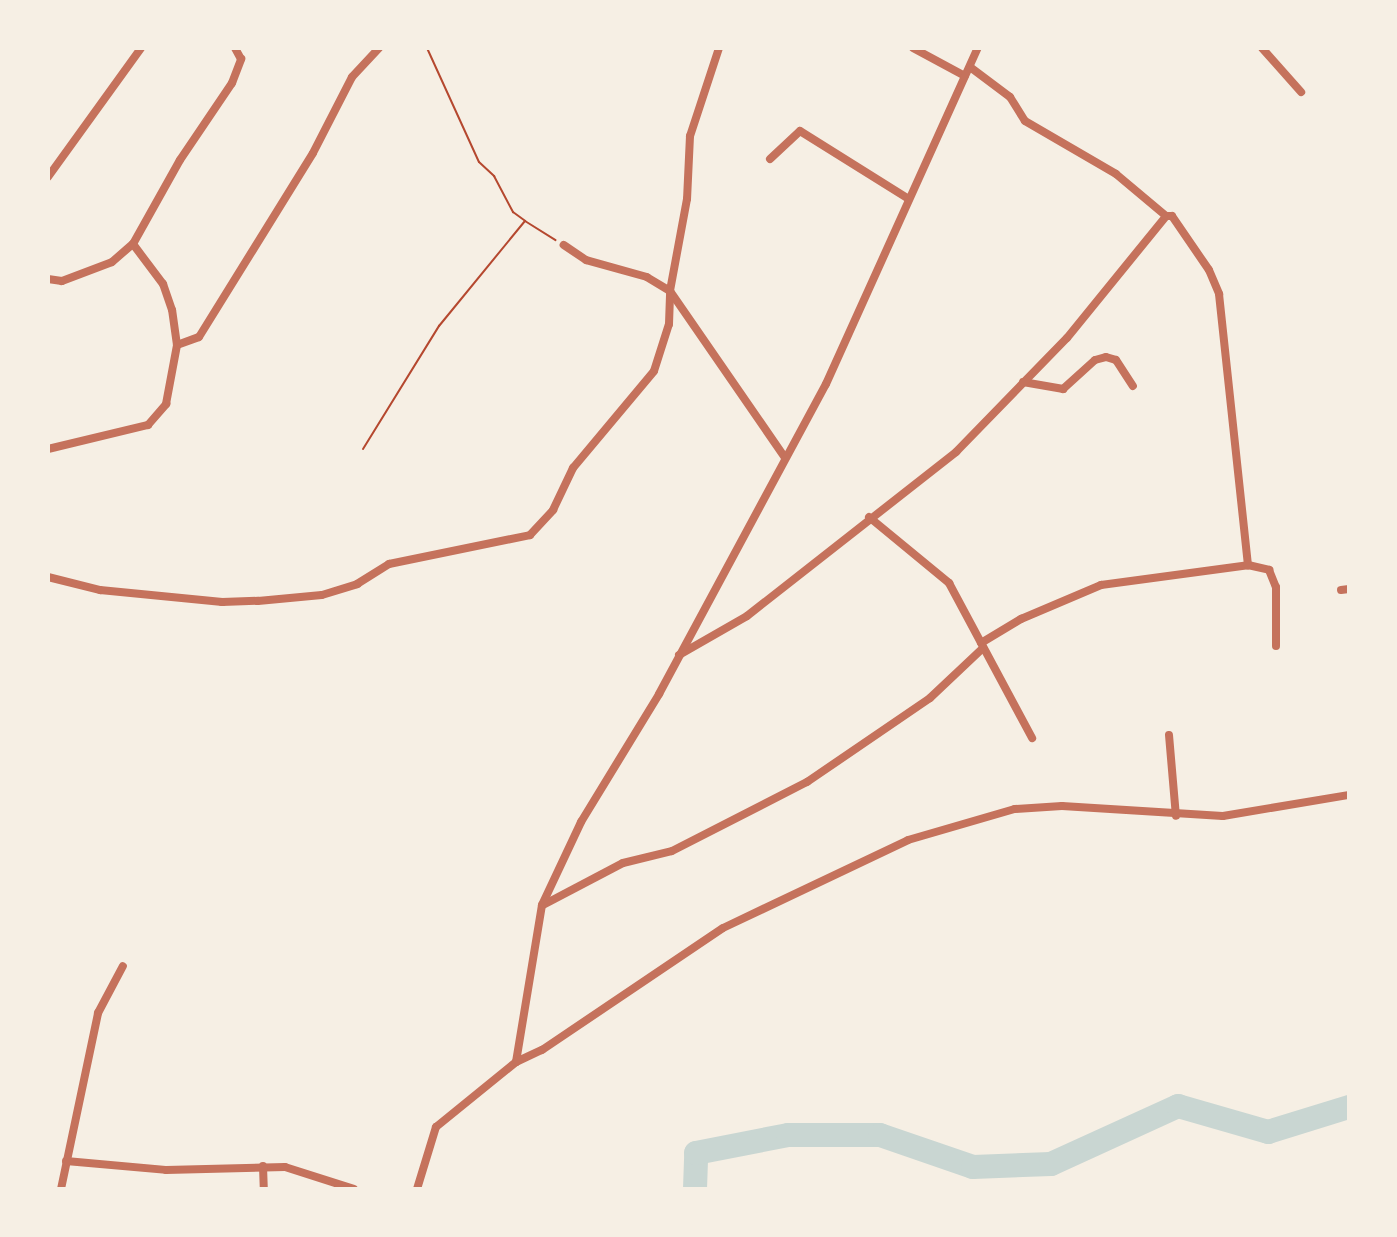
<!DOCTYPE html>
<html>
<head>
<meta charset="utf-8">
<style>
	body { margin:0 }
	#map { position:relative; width:1397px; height:1237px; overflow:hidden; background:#f6efe4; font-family:Poppins,sans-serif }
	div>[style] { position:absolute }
	.river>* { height:24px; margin:-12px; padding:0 12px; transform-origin:12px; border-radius:12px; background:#c9d6d2 }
	.path>* { height:2px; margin:-1px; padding:0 1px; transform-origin:1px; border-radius:1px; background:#b5482f }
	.minor>* { height:8px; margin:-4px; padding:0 4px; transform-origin:4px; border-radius:4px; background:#c5725c }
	span { translate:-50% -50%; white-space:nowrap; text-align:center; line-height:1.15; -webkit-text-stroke:6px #f6efe4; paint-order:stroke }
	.frame { position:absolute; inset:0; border:50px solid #f6efe4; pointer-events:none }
</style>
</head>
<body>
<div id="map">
	<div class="river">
		<div style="left:695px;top:1189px;width:36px;rotate:-88deg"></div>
		<div style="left:696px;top:1153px;width:94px;rotate:-11.1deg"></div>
		<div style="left:788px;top:1135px;width:92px"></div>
		<div style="left:880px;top:1135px;width:98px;rotate:19deg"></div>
		<div style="left:973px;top:1167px;width:78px;rotate:-2.2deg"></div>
		<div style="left:1051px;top:1164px;width:140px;rotate:-24.5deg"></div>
		<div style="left:1178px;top:1106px;width:94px;rotate:16.1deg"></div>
		<div style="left:1268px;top:1132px;width:85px;rotate:-17.2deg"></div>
	</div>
	<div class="path">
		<div style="left:427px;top:48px;width:125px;rotate:65.5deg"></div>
		<div style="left:479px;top:162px;width:21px;rotate:43deg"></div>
		<div style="left:494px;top:176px;width:41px;rotate:62.2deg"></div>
		<div style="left:513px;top:212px;width:14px;rotate:36deg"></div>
		<div style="left:363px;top:449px;width:145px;rotate:-58.3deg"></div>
		<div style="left:439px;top:326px;width:136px;rotate:-50.7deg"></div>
		<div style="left:525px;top:221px;width:36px;rotate:32deg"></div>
	</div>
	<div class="minor">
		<div style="left:719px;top:48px;width:93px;rotate:108.2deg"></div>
		<div style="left:690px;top:136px;width:63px;rotate:92.7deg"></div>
		<div style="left:687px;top:199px;width:94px;rotate:100.5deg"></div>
		<div style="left:670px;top:291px;width:201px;rotate:55.4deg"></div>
		<div style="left:913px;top:48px;width:59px;rotate:28.3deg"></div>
		<div style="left:1262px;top:48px;width:59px;rotate:48.4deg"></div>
		<div style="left:970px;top:67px;width:50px;rotate:36.9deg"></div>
		<div style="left:1010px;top:97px;width:28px;rotate:58deg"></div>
		<div style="left:1025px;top:121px;width:105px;rotate:30.2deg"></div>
		<div style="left:1116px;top:174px;width:65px;rotate:40deg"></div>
		<div style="left:770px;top:159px;width:41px;rotate:-43deg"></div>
		<div style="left:800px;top:131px;width:128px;rotate:32deg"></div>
		<div style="left:48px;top:177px;width:159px;rotate:-54.2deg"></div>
		<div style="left:48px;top:279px;width:14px;rotate:8deg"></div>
		<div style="left:62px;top:281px;width:53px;rotate:-20.8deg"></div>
		<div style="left:112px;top:262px;width:28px;rotate:-41deg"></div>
		<div style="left:133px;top:244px;width:96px;rotate:-60.8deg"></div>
		<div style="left:180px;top:160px;width:93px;rotate:-56deg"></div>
		<div style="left:232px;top:83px;width:26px;rotate:-69deg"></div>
		<div style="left:241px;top:59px;width:13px;rotate:-119deg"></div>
		<div style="left:177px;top:345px;width:23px;rotate:-20deg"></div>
		<div style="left:199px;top:337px;width:216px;rotate:-58.2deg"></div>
		<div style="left:313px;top:153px;width:85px;rotate:-62.8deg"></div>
		<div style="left:352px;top:77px;width:40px;rotate:-47deg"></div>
		<div style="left:1023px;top:382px;width:41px;rotate:9.9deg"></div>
		<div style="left:1063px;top:389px;width:43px;rotate:-42.2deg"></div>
		<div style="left:1095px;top:360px;width:11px;rotate:-15deg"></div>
		<div style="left:1106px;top:357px;width:10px;rotate:17deg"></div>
		<div style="left:1116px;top:360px;width:31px;rotate:57deg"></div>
		<div style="left:48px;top:449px;width:103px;rotate:-13.5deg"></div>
		<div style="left:148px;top:425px;width:28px;rotate:-49deg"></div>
		<div style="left:166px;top:404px;width:60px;rotate:-79.4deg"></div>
		<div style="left:177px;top:345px;width:35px;rotate:-98deg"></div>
		<div style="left:172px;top:310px;width:28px;rotate:-109deg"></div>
		<div style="left:163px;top:284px;width:50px;rotate:-126.9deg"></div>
		<div style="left:869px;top:517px;width:104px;rotate:39.5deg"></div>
		<div style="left:949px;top:583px;width:176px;rotate:61.8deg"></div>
		<div style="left:48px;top:577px;width:54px;rotate:14deg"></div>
		<div style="left:100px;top:590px;width:123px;rotate:5.6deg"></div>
		<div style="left:222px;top:602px;width:36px;rotate:-2deg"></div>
		<div style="left:258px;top:601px;width:64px;rotate:-5.4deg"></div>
		<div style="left:322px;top:595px;width:37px;rotate:-17deg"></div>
		<div style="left:357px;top:584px;width:38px;rotate:-32deg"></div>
		<div style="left:389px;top:564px;width:144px;rotate:-11.6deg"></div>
		<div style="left:530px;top:535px;width:34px;rotate:-47deg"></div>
		<div style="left:553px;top:510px;width:47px;rotate:-64.5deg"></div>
		<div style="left:573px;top:468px;width:126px;rotate:-50.1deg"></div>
		<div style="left:654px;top:371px;width:49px;rotate:-72.3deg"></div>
		<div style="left:669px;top:324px;width:33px;rotate:-88deg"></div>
		<div style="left:670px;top:291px;width:27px;rotate:-149deg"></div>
		<div style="left:647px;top:277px;width:63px;rotate:-164.4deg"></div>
		<div style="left:586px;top:260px;width:27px;rotate:-146deg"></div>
		<div style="left:1341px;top:590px;width:8px;rotate:-7deg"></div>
		<div style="left:981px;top:643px;width:47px;rotate:-31deg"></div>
		<div style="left:1021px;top:619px;width:87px;rotate:-23deg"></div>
		<div style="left:1101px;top:585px;width:148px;rotate:-7.7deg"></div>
		<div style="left:1248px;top:565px;width:22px;rotate:13deg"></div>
		<div style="left:1269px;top:570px;width:18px;rotate:68deg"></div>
		<div style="left:1276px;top:587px;width:59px;rotate:90deg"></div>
		<div style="left:679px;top:655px;width:78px;rotate:-29.8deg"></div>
		<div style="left:747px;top:616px;width:266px;rotate:-38.1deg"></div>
		<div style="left:956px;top:452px;width:159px;rotate:-45.8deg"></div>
		<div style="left:1067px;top:338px;width:157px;rotate:-50.9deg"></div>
		<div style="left:1166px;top:216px;width:6px"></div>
		<div style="left:1172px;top:216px;width:65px;rotate:55.6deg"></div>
		<div style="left:1209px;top:270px;width:26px;rotate:67deg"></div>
		<div style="left:1219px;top:294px;width:273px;rotate:83.9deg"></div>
		<div style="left:1169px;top:735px;width:81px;rotate:85.1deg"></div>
		<div style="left:543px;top:905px;width:90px;rotate:-27.7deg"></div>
		<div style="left:623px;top:863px;width:50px;rotate:-13.8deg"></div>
		<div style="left:672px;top:851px;width:152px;rotate:-27.1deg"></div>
		<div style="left:807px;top:782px;width:149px;rotate:-34.3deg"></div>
		<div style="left:930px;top:698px;width:73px;rotate:-43.3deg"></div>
		<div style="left:516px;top:1062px;width:159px;rotate:-80.6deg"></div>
		<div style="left:542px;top:905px;width:92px;rotate:-64.8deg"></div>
		<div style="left:581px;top:822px;width:150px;rotate:-58.6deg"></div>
		<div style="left:659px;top:694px;width:352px;rotate:-61.7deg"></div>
		<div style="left:826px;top:384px;width:369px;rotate:-65.7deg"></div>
		<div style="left:66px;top:1161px;width:100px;rotate:5.1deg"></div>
		<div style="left:166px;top:1170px;width:119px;rotate:-1.4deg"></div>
		<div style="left:285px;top:1167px;width:72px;rotate:17.7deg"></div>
		<div style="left:263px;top:1166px;width:23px;rotate:88deg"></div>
		<div style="left:61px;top:1189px;width:180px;rotate:-78.1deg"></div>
		<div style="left:98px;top:1013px;width:53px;rotate:-62deg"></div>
		<div style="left:417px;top:1189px;width:65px;rotate:-73deg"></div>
		<div style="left:436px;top:1127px;width:103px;rotate:-39.1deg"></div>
		<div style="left:516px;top:1062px;width:29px;rotate:-25deg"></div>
		<div style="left:542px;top:1050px;width:218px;rotate:-34deg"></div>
		<div style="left:723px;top:928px;width:205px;rotate:-25.4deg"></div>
		<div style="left:908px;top:840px;width:111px;rotate:-16.2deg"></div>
		<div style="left:1015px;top:809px;width:47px;rotate:-3.7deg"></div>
		<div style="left:1062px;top:806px;width:161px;rotate:3.6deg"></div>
		<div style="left:1223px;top:816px;width:128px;rotate:-9.5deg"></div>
	</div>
	<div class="frame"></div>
</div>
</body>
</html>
